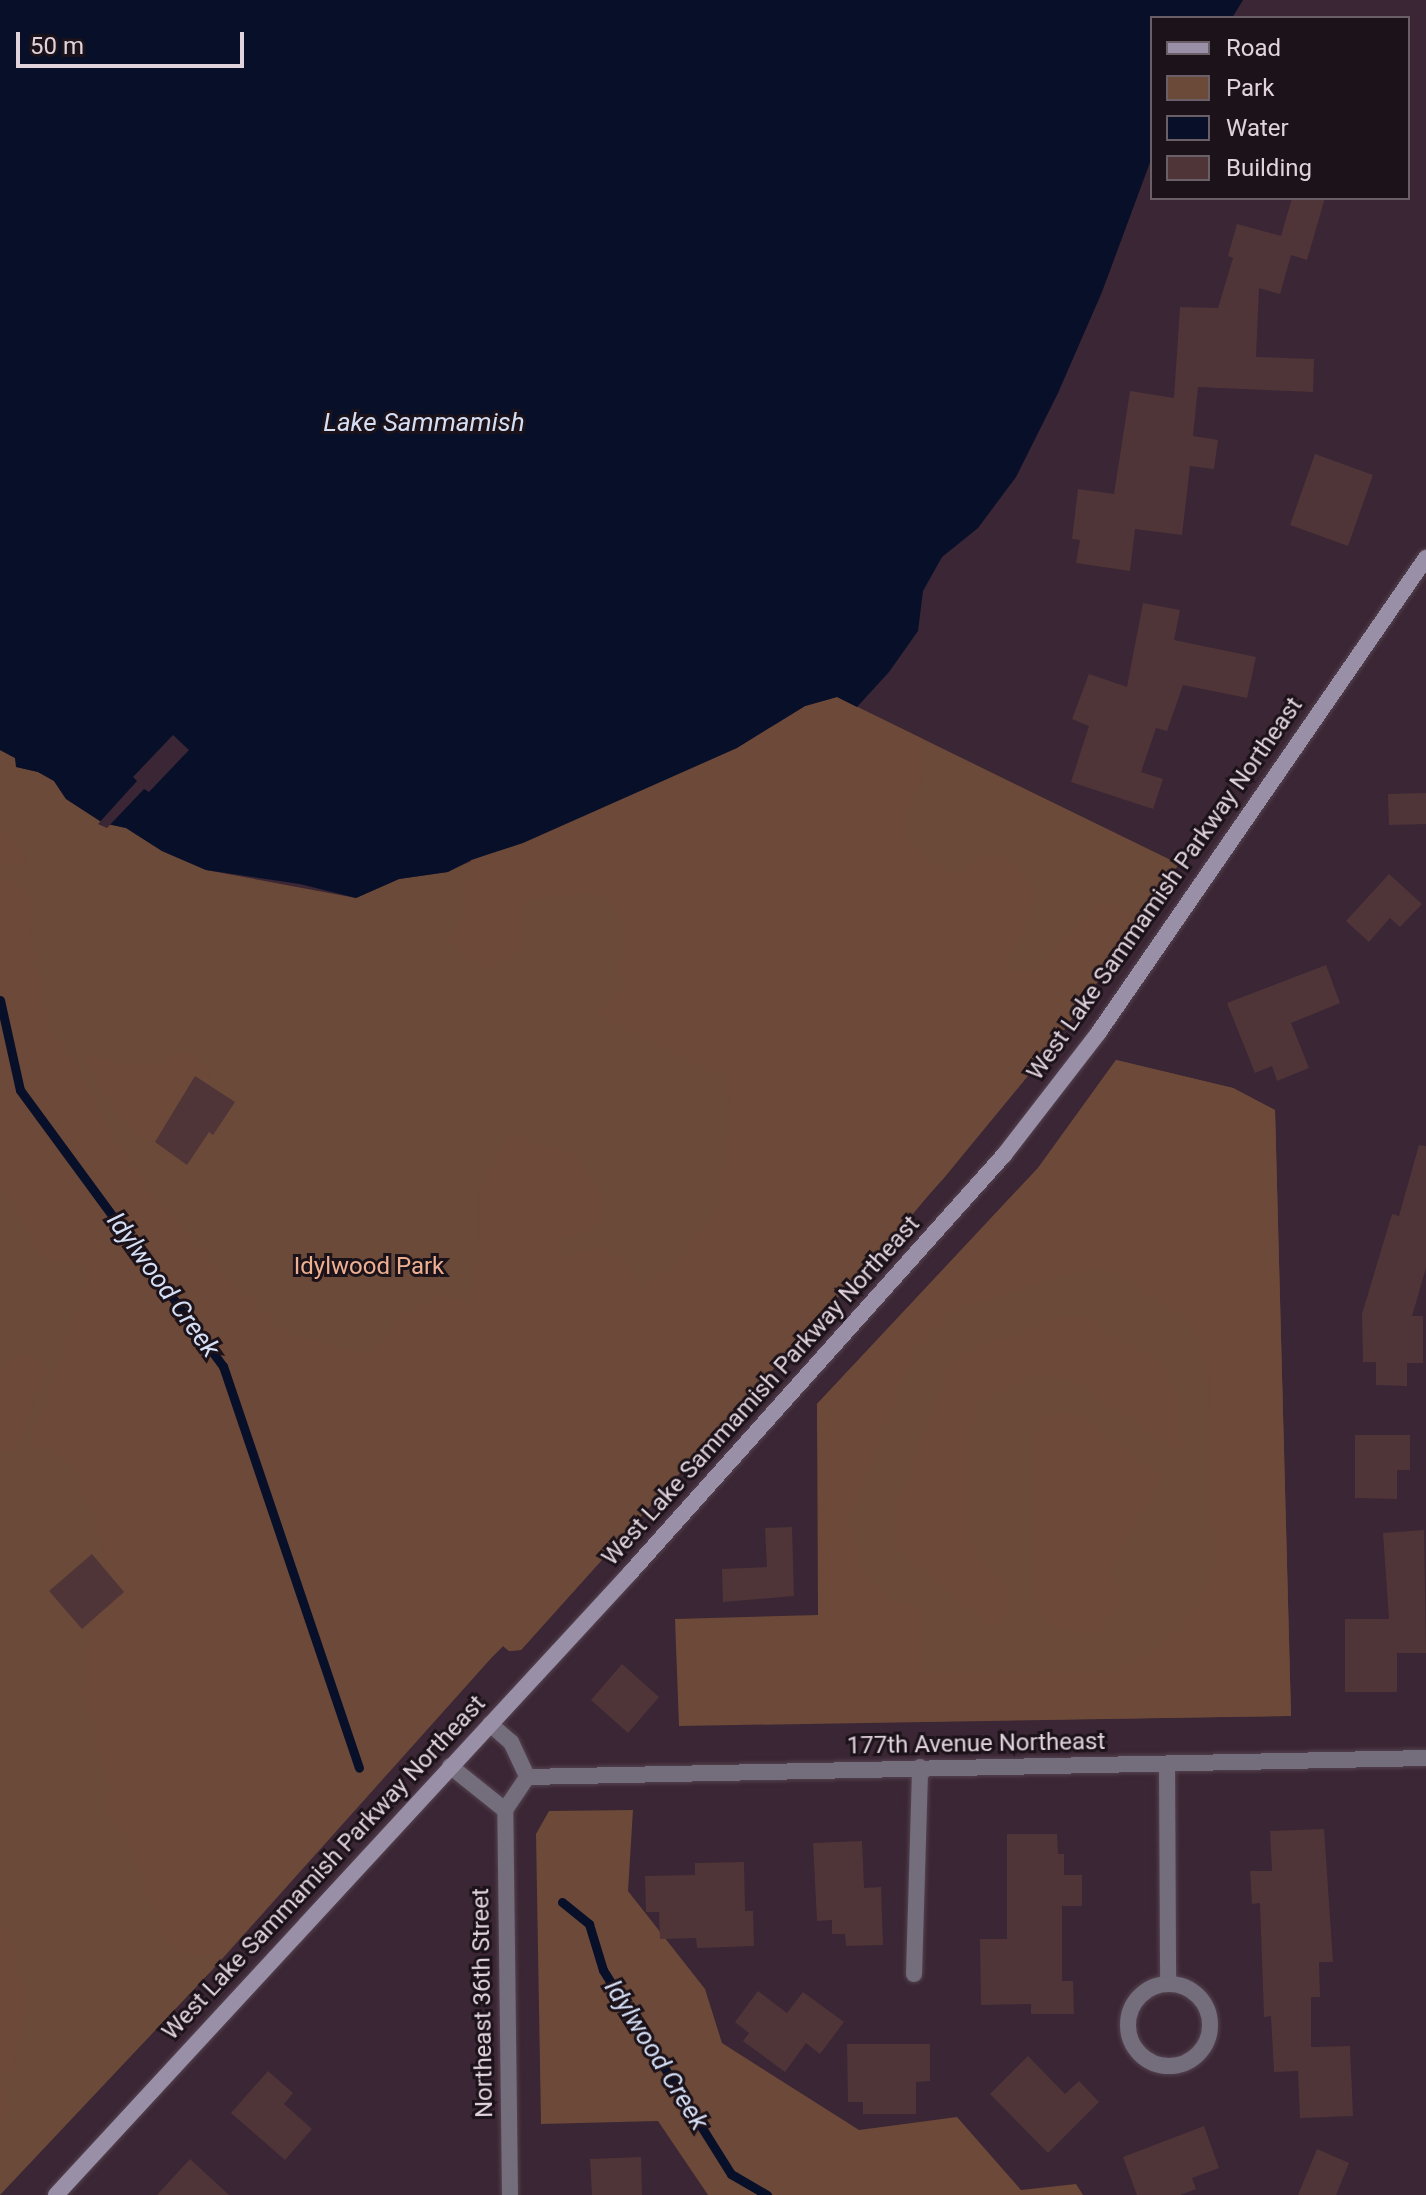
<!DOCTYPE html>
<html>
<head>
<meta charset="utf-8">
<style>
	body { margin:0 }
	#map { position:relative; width:1426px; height:2195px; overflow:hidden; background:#3a2634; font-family:Roboto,sans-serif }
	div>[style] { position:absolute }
	.green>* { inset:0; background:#6b4a39 }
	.forest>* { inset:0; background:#6c4938 }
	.water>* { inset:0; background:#080f29 }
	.pier>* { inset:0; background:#3a2634 }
	.stream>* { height:9px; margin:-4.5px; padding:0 4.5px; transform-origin:4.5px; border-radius:4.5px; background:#080f29 }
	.building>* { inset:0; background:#503538 }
	.roads { filter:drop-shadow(0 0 2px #55424f) drop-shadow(0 0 2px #55424f) }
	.minor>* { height:16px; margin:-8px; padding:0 8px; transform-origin:8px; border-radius:8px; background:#736d7c }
	.minor>.ring { margin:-8px; padding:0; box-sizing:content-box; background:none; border:16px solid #736d7c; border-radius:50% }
	.secondary>* { height:16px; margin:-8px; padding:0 8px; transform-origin:8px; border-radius:8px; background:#9990a8 }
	span { translate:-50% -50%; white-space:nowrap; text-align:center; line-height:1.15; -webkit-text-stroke:6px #1c1219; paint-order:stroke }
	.street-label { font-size:24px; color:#e1d3dc }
	.park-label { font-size:24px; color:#eeb091 }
	.water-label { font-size:26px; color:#d4def5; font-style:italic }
	.legend { position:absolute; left:1150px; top:16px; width:260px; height:184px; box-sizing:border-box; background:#1c1219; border:2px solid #6b5f67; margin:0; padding:10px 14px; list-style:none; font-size:24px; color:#e1d3dc }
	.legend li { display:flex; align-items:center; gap:16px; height:40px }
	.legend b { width:40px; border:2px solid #6b5f67 }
	.scale { position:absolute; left:16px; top:32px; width:228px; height:36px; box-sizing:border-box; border:4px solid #e1d3dc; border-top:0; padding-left:10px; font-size:24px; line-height:28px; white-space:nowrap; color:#e1d3dc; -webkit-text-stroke:6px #1c1219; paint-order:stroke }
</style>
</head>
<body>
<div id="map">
	<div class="green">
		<div style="clip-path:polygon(837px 697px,1179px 864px,1055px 1043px,912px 1215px,521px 1650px,509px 1651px,503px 1646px,492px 1657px,214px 1968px,0 2195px,0 750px,15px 758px,17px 767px,38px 772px,54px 781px,66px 799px,103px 823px,126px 828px,162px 851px,206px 870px,356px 898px,399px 879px,447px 872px)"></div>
		<div style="clip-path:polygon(1116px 1060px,1233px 1088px,1275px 1110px,1291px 1716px,823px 1723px,817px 1404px,1038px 1168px)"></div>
	</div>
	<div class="forest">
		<div style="clip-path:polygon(837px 697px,923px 739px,920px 786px,907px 807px,908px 838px,930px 861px,959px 874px,989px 854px,1016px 862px,1034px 889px,1027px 923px,1002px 969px,1036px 973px,1086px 915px,1105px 900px,1131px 912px,1133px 931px,1055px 1043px,944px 1178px,521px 1650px,509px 1651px,503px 1646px,492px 1657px,224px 1956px,185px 1953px,163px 1937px,132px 1847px,106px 1812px,109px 1787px,83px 1691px,92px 1620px,124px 1592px,105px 1570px,103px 1543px,73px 1465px,51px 1449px,28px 1450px,89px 1271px,81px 1260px,46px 1262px,0 1184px,0 873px,28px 895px,30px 902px,32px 940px,49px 1030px,80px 1069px,98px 1111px,146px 1188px,222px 1272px,280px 1327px,327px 1346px,370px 1355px,398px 1319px,439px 1296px,470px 1304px,479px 1242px,480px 1188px,510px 1133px,579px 1157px,600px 1193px,604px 1219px,560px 1240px,554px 1252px,564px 1255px,605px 1248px,626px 1263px,644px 1287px,680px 1259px,716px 1210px,731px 1126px,726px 1075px,597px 1011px,621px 991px,619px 963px,628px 932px,612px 905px,588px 893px,518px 902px,525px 947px,501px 965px,483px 970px,447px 939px,459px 923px,471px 860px,523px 843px,737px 748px,805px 706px)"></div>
		<div style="clip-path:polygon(0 825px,22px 849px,27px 862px,20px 866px,0 862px)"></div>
		<div style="clip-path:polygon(188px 1052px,208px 1066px,209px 1085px,195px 1077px,155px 1142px,129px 1128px,115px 1115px,84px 1054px,118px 1064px,140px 1065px,161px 1064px,172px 1053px)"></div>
		<div style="clip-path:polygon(evenodd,1116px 1060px,1233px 1088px,1275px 1110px,1291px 1716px,679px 1726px,675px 1619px,818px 1615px,817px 1404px,1038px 1168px,1116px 1060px,1086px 1268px,1103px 1270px,1118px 1276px,1187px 1318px,1199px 1344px,1208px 1373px,1213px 1568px,1204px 1594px,1181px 1627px,1144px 1658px,1109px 1673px,922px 1673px,922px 1605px,900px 1603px,883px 1594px,870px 1580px,858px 1562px,849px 1520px,905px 1372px,914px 1351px,954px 1311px,1086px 1268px)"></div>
		<div style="clip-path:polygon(1075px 1316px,1087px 1317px,1165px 1367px,1174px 1385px,1180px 1451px,1066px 1378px,1040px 1376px,1004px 1386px,981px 1400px,970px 1433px,969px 1545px,1007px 1584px,1005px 1624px,996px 1627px,984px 1621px,895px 1548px,892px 1520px,949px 1369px,961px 1354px,1059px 1318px)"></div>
		<div style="clip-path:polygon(13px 1354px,39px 1357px,46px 1369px,17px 1448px,0 1452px,0 1369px)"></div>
		<div style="clip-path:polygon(1063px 1413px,1075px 1413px,1162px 1475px,1108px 1574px,1123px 1595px,1104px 1625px,1091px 1632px,1049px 1629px,1035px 1602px,1035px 1429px,1046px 1418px)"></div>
		<div style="clip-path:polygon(633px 1810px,628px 1891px,705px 1989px,722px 2043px,859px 2130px,957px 2117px,1021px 2190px,1076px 2184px,1083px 2195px,708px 2195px,658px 2121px,541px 2124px,536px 1834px,549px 1811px)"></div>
		<div style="clip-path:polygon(0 1924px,8px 1928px,26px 2000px,13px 2073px,2px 2075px,6px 2100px,10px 2100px,0 2127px)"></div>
	</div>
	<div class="water">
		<div style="clip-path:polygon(0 0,1243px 0,1232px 18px,1152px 18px,1152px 157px,1102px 292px,1058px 393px,1016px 477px,978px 528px,942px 557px,923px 591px,918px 631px,889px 672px,857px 707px,837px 697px,805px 706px,737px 748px,523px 843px,471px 860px,448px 872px,399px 879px,356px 898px,300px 884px,206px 870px,162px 851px,126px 828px,103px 823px,66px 799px,54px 781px,38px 772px,16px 767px,15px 758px,0 750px)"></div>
	</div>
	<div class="pier">
		<div style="clip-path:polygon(173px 735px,189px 750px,149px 792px,144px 789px,107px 828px,98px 824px,137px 781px,133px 777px)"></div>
	</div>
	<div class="stream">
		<div style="left:0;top:1000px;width:92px;rotate:77.5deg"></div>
		<div style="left:20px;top:1090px;width:343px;rotate:53.7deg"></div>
		<div style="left:223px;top:1366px;width:424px;rotate:71.3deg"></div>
		<div style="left:562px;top:1902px;width:35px;rotate:39deg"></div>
		<div style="left:589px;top:1924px;width:48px;rotate:73.1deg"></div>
		<div style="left:603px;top:1970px;width:241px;rotate:57.9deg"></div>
		<div style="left:731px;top:2174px;width:42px;rotate:30.3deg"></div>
	</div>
	<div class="building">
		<div style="clip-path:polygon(1292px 198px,1325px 198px,1307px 260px,1291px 255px,1280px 294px,1259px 288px,1256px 357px,1314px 359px,1313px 392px,1198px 387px,1193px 436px,1218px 440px,1214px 469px,1190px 466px,1182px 535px,1135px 529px,1130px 571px,1076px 563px,1080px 540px,1072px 539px,1078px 489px,1114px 494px,1130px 391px,1174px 398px,1180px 307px,1218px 308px,1233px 258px,1228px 256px,1237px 224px,1281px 236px)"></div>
		<div style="clip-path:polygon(1315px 454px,1373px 475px,1348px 546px,1290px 525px)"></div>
		<div style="clip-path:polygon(1143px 603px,1180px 610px,1174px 640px,1256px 657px,1247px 698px,1183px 685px,1167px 731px,1156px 728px,1141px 772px,1163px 779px,1153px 809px,1071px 782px,1089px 726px,1072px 719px,1089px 674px,1127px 687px)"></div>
		<div style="clip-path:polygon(1426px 793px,1426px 824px,1389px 825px,1388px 794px)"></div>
		<div style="clip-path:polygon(1389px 874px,1422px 904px,1400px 927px,1390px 918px,1369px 942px,1346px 921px)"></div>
		<div style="clip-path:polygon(1326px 965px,1340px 1003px,1291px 1023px,1309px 1068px,1277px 1081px,1272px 1066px,1255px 1073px,1227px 1003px)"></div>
		<div style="clip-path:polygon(195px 1076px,235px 1102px,213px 1135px,209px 1132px,187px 1165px,155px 1142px)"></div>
		<div style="clip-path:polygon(1419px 1145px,1426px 1146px,1426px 1268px,1412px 1316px,1423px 1316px,1423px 1363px,1407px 1363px,1407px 1386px,1376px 1385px,1376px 1362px,1363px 1362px,1362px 1314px,1392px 1214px,1399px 1216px)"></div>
		<div style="clip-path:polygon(1355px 1435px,1410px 1435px,1410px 1470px,1397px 1470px,1397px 1499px,1355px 1498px)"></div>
		<div style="clip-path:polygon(792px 1527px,794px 1596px,723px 1602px,722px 1569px,767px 1567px,765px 1528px)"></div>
		<div style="clip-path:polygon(1424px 1530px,1426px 1653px,1397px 1653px,1397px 1692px,1345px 1692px,1345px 1619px,1389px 1619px,1383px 1533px)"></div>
		<div style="clip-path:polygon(92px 1554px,124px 1592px,82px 1629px,49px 1591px)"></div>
		<div style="clip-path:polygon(622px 1664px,659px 1697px,628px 1733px,591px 1700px)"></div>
		<div style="clip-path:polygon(1324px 1829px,1333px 1962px,1319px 1962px,1320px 1997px,1311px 1997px,1311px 2047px,1350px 2046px,1353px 2116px,1300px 2118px,1298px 2071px,1274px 2072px,1271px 2016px,1264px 2017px,1260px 1903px,1252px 1904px,1250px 1871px,1272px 1871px,1270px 1831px)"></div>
		<div style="clip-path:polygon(1007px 1834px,1057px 1834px,1058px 1854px,1064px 1854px,1064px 1875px,1082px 1875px,1082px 1906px,1062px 1906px,1062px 1981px,1073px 1981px,1074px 2014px,1031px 2014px,1031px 2004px,981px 2005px,980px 1939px,1007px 1939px)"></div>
		<div style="clip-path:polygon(862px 1841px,864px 1888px,881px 1887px,883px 1945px,846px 1946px,845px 1934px,832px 1934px,832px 1920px,817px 1921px,813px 1843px)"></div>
		<div style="clip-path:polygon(744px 1862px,745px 1911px,753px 1911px,754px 1946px,697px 1948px,696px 1938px,660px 1939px,659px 1912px,646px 1912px,645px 1876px,695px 1875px,695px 1863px)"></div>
		<div style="clip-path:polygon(758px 1991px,787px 2013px,803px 1992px,844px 2022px,820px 2054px,806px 2043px,785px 2072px,743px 2041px,749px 2033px,735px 2022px)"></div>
		<div style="clip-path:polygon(847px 2044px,930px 2044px,930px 2081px,916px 2082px,916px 2114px,863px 2114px,863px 2102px,848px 2102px)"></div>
		<div style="clip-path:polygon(1028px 2056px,1065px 2094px,1079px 2081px,1099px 2102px,1048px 2153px,990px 2094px)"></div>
		<div style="clip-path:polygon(268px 2071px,293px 2093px,284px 2104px,312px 2129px,285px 2160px,231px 2113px)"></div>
		<div style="clip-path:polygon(1204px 2126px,1219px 2168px,1192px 2178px,1196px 2189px,1180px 2195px,1137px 2195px,1123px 2157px)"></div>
		<div style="clip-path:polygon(1317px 2149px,1349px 2163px,1336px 2195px,1298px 2195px)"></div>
		<div style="clip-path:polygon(641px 2157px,642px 2195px,592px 2195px,590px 2159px)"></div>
		<div style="clip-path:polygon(190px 2159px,229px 2195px,157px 2195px)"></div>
	</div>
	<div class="roads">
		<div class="minor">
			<div style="left:490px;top:1724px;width:28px;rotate:41deg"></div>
			<div style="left:511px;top:1742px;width:38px;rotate:65deg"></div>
			<div style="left:1167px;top:1765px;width:218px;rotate:89.7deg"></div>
			<div style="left:450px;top:1766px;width:70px;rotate:38.7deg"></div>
			<div style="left:527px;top:1777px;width:899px;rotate:-1.21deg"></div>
			<div style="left:914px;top:1974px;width:207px;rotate:-88.3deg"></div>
			<div class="ring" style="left:1128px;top:1984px;width:66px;height:66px"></div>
			<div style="left:510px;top:2195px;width:385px;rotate:-90.7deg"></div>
			<div style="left:505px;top:1810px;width:40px;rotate:-56deg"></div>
		</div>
		<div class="secondary">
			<div style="left:56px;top:2195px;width:848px;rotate:-47.29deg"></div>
			<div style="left:631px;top:1572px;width:559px;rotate:-48.19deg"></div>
			<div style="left:1004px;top:1155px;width:155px;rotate:-52.3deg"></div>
			<div style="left:1099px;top:1032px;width:576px;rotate:-55.4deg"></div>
		</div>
	</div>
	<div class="street-label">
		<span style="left:1165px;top:889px;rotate:-55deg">West Lake Sammamish Parkway Northeast</span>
		<span style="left:761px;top:1391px;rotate:-48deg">West Lake Sammamish Parkway Northeast</span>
		<span style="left:976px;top:1744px;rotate:-1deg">177th Avenue Northeast</span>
		<span style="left:324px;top:1868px;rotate:-47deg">West Lake Sammamish Parkway Northeast</span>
		<span style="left:483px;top:2003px;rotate:-91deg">Northeast 36th Street</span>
	</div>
	<div class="park-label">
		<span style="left:369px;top:1267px">Idylwood Park</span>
	</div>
	<div class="water-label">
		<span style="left:424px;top:423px">Lake Sammamish</span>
		<span style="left:163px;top:1285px;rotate:54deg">Idylwood Creek</span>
		<span style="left:656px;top:2055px;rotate:58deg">Idylwood Creek</span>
	</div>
	<ul class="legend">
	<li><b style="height:10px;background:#9990a8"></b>Road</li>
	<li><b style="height:22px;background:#6b4a39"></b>Park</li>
	<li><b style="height:22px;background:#080f29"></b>Water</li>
	<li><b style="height:22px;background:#503538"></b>Building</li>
	</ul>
	<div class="scale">50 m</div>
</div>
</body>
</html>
